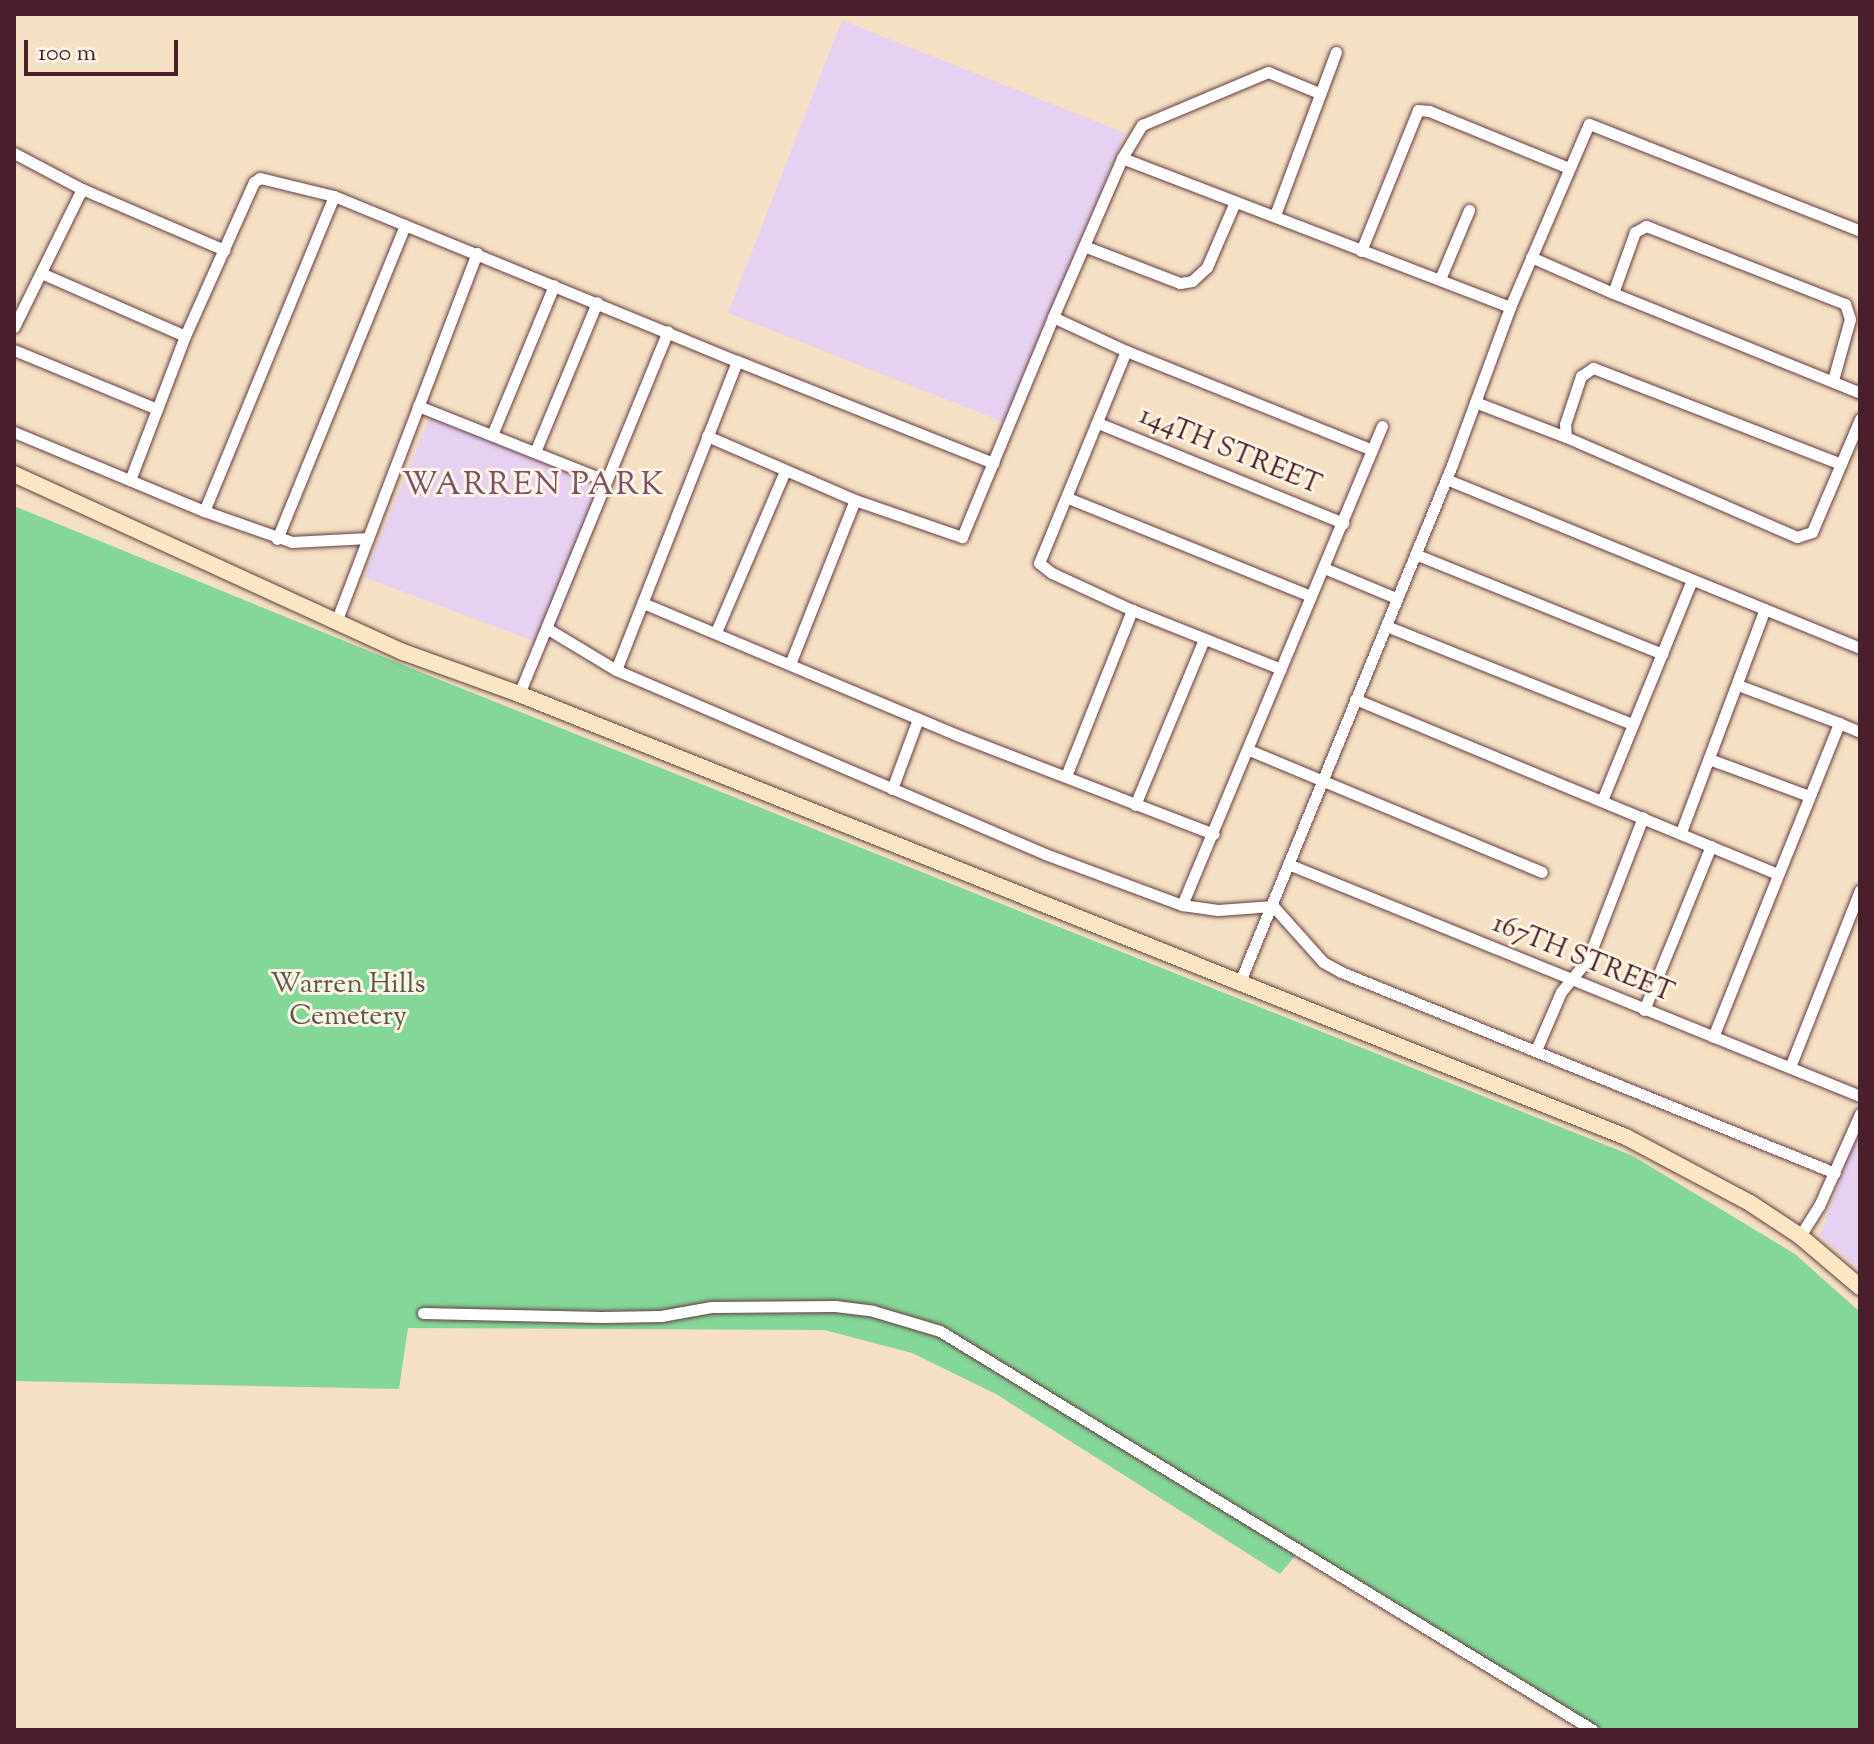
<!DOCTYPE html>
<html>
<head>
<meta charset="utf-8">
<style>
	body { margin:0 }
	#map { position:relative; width:1874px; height:1744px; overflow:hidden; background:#f5e0c4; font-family:"Sorts Mill Goudy",serif }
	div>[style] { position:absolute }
	.built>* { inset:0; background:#e6d2f0 }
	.green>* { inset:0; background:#85d799 }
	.roads { filter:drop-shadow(0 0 2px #643c42) drop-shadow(0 0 2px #643c42) }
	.street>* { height:11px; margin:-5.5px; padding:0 5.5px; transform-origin:5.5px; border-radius:5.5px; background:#fff }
	.secondary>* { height:16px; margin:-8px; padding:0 8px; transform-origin:8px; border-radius:8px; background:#f9e7c3 }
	span { translate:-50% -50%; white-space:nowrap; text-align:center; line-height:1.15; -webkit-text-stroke:6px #fcf5e5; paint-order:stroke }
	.street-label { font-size:28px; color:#4a1f2b }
	.park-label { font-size:28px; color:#5c564c }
	.quarter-label { font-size:32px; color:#7e4f6b; letter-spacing:2px }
	.frame { position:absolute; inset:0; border:16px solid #4a1f2b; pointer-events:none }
	.scale { position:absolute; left:24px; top:40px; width:154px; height:36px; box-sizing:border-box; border:4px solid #4a1f2b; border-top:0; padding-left:10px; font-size:24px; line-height:28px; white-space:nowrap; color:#4a1f2b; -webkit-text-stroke:6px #fcf5e5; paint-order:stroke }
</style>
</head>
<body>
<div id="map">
	<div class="built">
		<div style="clip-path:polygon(842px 20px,1125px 133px,1011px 425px,728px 313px)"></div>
		<div style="clip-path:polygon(434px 407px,611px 479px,549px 647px,364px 577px)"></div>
		<div style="clip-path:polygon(1860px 1118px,1860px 1270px,1820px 1235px,1842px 1175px,1827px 1167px,1850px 1143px)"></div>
	</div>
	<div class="green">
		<div style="clip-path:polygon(14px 506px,433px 677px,1633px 1156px,1795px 1254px,1860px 1312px,1860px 1730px,1602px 1730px,1301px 1549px,1280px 1574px,996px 1394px,912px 1353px,824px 1330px,408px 1328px,399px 1389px,14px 1381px)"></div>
	</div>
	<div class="roads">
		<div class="street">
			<div style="left:14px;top:153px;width:77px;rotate:27.9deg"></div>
			<div style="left:82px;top:189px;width:155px;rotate:23.2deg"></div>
			<div style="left:1122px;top:158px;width:416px;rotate:21deg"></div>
			<div style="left:334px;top:196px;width:341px;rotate:112.4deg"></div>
			<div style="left:204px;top:511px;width:93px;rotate:19.4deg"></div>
			<div style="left:292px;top:542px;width:76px;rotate:-3deg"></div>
			<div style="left:1275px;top:215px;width:174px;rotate:-69.5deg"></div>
			<div style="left:1084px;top:246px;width:103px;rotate:21.1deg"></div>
			<div style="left:1180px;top:283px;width:12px;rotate:-9deg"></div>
			<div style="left:1192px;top:281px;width:21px;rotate:-43deg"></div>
			<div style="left:1207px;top:267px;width:71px;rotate:-66.7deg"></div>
			<div style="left:1361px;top:251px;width:152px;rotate:-68deg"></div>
			<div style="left:1418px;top:110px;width:11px;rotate:5deg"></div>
			<div style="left:1429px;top:111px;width:151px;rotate:22.2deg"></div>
			<div style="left:1531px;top:257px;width:90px;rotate:23.7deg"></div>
			<div style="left:41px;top:273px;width:157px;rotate:23.6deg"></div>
			<div style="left:1440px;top:279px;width:75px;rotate:-67.2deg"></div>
			<div style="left:1053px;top:317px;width:81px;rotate:25deg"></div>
			<div style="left:1126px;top:351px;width:265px;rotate:21.9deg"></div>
			<div style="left:14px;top:327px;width:154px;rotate:-63.8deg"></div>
			<div style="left:14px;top:350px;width:155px;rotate:22.4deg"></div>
			<div style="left:1126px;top:351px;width:229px;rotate:112.3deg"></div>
			<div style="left:1039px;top:563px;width:16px;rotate:38deg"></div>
			<div style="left:1052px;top:573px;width:88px;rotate:24.8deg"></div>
			<div style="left:1132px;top:610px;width:160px;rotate:21.6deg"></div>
			<div style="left:1833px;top:380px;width:63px;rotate:-74.4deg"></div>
			<div style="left:1850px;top:319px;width:16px;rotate:-108deg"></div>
			<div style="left:1845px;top:304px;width:214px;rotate:-158.6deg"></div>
			<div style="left:1646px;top:226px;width:13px;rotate:151deg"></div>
			<div style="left:1635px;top:232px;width:65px;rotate:109.8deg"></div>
			<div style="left:1613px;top:293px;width:266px;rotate:22deg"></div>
			<div style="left:1475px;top:402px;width:97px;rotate:21deg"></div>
			<div style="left:418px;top:406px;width:202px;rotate:21.7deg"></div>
			<div style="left:1098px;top:423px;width:265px;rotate:22.2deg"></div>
			<div style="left:1382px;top:426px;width:519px;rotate:112.66deg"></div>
			<div style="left:1182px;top:905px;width:36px;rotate:8deg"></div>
			<div style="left:1218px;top:910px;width:55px;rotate:-4.2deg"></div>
			<div style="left:1273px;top:906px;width:75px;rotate:48.2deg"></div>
			<div style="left:1323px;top:962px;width:21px;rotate:29deg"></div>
			<div style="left:1341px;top:972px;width:533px;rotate:22.14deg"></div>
			<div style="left:14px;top:432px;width:206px;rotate:22.6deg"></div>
			<div style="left:492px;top:435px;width:162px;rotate:-67.5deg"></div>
			<div style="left:707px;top:436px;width:161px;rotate:23.4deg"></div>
			<div style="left:855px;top:500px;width:113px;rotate:19.1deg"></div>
			<div style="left:962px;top:537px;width:238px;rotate:-67.5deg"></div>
			<div style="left:1053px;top:317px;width:173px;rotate:-66.5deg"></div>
			<div style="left:1122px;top:158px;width:39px;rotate:-59deg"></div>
			<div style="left:1142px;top:125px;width:137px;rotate:-22.8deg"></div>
			<div style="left:1268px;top:72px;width:55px;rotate:22.4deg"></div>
			<div style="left:535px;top:452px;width:162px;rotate:-67.5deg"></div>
			<div style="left:1841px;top:464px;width:266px;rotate:-158.8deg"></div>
			<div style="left:1593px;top:368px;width:14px;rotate:146deg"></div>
			<div style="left:1581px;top:376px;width:51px;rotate:108.4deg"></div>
			<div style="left:1565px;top:424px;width:13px;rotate:86deg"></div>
			<div style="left:1566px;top:437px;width:252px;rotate:23.4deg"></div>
			<div style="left:1797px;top:537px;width:16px;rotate:-18deg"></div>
			<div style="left:1812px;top:532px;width:123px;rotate:-67deg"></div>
			<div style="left:1446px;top:479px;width:447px;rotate:22.2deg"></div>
			<div style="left:130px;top:480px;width:154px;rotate:-69.1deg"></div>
			<div style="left:185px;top:336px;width:169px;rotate:-65.9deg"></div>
			<div style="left:254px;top:182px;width:7px;rotate:-34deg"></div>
			<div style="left:260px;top:178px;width:76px;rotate:13.7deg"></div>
			<div style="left:334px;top:196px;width:435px;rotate:22.3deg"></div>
			<div style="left:1068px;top:498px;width:262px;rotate:22deg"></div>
			<div style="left:277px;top:539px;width:339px;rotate:-67.8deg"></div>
			<div style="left:1415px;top:554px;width:267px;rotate:22deg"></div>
			<div style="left:1324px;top:568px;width:78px;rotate:22.6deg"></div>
			<div style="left:643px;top:603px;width:341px;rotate:22.8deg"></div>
			<div style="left:957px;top:735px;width:275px;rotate:21.1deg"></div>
			<div style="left:336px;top:622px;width:395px;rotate:-69.1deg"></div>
			<div style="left:1386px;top:626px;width:265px;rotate:21.7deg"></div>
			<div style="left:548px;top:629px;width:79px;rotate:31.1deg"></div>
			<div style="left:616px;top:670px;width:467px;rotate:23.2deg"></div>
			<div style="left:1045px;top:854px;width:146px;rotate:20.4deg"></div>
			<div style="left:716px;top:632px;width:175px;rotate:-66.8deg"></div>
			<div style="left:790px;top:664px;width:176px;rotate:-68.4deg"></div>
			<div style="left:616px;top:670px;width:332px;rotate:-68.6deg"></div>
			<div style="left:737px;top:361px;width:276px;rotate:21.7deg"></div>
			<div style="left:1738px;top:685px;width:108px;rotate:20.6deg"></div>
			<div style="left:519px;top:694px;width:392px;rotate:-67.7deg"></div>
			<div style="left:1355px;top:699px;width:457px;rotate:22.5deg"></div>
			<div style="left:1249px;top:750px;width:317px;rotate:22.6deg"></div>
			<div style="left:1709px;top:759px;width:107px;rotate:20.3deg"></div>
			<div style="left:1066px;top:776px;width:179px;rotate:-68.3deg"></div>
			<div style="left:892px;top:789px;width:75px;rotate:-69.6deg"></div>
			<div style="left:1603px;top:798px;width:235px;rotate:-67.8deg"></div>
			<div style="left:1135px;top:805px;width:180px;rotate:-67.4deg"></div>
			<div style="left:1681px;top:832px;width:238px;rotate:-69.4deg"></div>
			<div style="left:1288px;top:864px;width:617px;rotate:22.08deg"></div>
			<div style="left:1239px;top:984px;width:561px;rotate:-67.69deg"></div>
			<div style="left:1452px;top:465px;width:168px;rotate:-69.8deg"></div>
			<div style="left:1510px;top:307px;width:199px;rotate:-66.7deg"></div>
			<div style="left:1589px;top:124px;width:291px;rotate:21.5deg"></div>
			<div style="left:1644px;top:1010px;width:177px;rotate:-67.8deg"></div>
			<div style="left:1713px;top:1037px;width:338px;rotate:-68.1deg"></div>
			<div style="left:1839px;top:723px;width:23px;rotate:23deg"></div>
			<div style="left:1536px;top:1050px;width:63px;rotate:-66.7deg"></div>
			<div style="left:1561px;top:992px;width:43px;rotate:-50.7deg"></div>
			<div style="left:1588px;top:959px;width:152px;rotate:-68.8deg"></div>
			<div style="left:1790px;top:1067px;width:190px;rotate:-68.4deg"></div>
			<div style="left:1800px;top:1236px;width:36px;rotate:-58deg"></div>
			<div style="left:1819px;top:1206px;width:101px;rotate:-66deg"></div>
			<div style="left:423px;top:1313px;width:178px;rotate:1.3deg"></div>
			<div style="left:601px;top:1317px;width:60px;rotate:-1deg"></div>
			<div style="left:661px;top:1316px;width:51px;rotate:-10.2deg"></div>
			<div style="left:711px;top:1307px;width:124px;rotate:-0.5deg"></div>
			<div style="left:835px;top:1306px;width:38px;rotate:7deg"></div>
			<div style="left:873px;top:1311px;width:70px;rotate:16.6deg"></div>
			<div style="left:940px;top:1331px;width:765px;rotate:31.43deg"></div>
		</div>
		<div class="secondary">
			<div style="left:14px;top:474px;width:428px;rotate:24.6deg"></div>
			<div style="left:403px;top:652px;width:123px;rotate:19.9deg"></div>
			<div style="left:519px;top:694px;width:1192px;rotate:21.81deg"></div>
			<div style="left:1626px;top:1137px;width:140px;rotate:28deg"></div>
			<div style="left:1750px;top:1203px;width:60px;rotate:33.4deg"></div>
			<div style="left:1800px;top:1236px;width:79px;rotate:40.4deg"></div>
		</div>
	</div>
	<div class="street-label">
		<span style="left:1230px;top:451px;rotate:22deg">144TH STREET</span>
		<span style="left:1583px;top:959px;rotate:22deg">167TH STREET</span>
	</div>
	<div class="park-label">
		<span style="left:348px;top:1001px">Warren Hills<br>Cemetery</span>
	</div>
	<div class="quarter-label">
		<span style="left:534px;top:486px">WARREN PARK</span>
	</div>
	<div class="frame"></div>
	<div class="scale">100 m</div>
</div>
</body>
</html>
